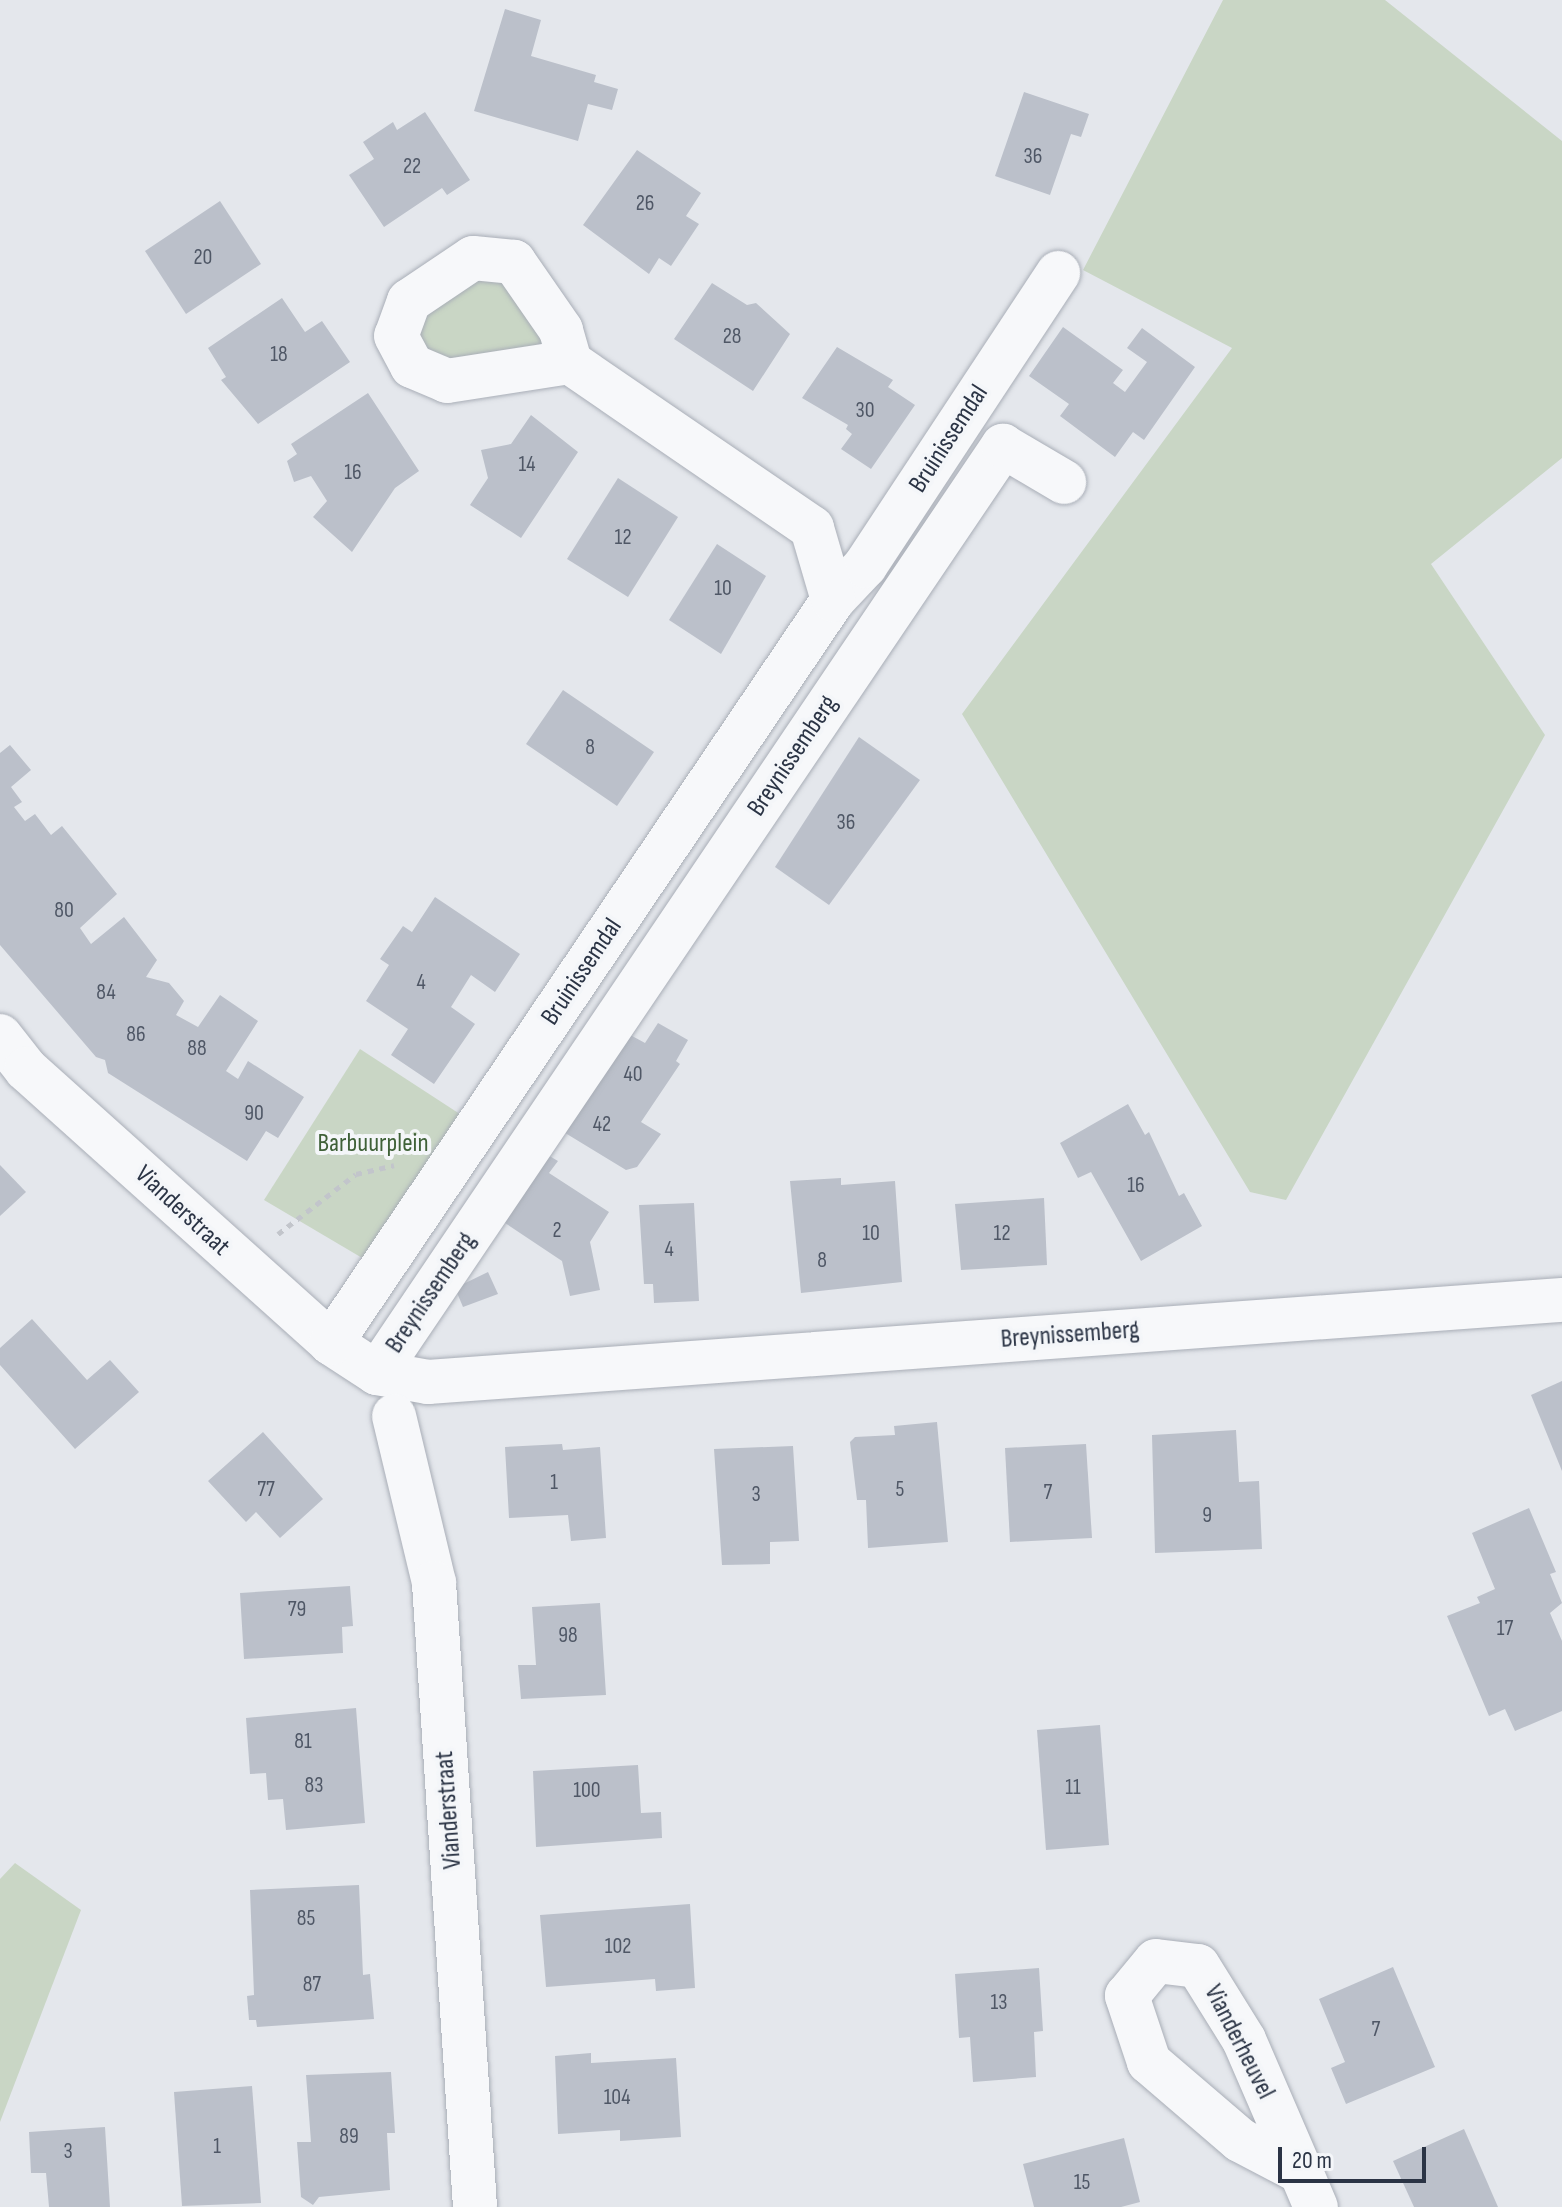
<!DOCTYPE html>
<html>
<head>
<meta charset="utf-8">
<style>
	body { margin:0 }
	#map { position:relative; width:1562px; height:2207px; overflow:hidden; background:#e4e7ec; font-family:"Sofia Sans Condensed",sans-serif }
	div>[style] { position:absolute }
	.green>* { inset:0; background:#c9d6c5 }
	.building>* { inset:0; background:#bbc0ca }
	.path>* { height:5px; margin-top:-2.5px; transform-origin:0; background:repeating-linear-gradient(90deg,#c2c5cb 0 6px,transparent 0 12px) }
	.roads { filter:drop-shadow(0 0 2px #a9aeb7) drop-shadow(0 0 2px #a9aeb7) }
	.minor>* { height:44px; margin:-22px; padding:0 22px; transform-origin:22px; border-radius:22px; background:#f7f8fa }
	span { translate:-50% -50%; white-space:nowrap; text-align:center; line-height:1.15; -webkit-text-stroke:8px #f4f6f9; paint-order:stroke }
	.number-label { font-size:22px; color:#4f5766 }
	.number-label span { -webkit-text-stroke-width:0 }
	.street-label { font-size:26px; color:#2b3445 }
	.park-label { font-size:26px; color:#3f6138 }
	.scale { position:absolute; left:1278px; top:2147px; width:148px; height:36px; box-sizing:border-box; border:4px solid #2b3445; border-top:0; padding-left:10px; font-size:24px; line-height:28px; white-space:nowrap; color:#2b3445; -webkit-text-stroke:6px #f4f6f9; paint-order:stroke }
</style>
</head>
<body>
<div id="map">
	<div class="green">
		<div style="clip-path:polygon(1223px 0,1385px 0,1562px 141px,1562px 458px,1431px 564px,1545px 735px,1286px 1200px,1250px 1192px,962px 714px,1232px 348px,1083px 270px)"></div>
		<div style="clip-path:polygon(514px 262px,570px 362px,412px 366px,409px 301px)"></div>
		<div style="clip-path:polygon(360px 1049px,466px 1118px,369px 1262px,264px 1200px)"></div>
		<div style="clip-path:polygon(15px 1863px,81px 1910px,0 2122px,0 1879px)"></div>
	</div>
	<div class="building">
		<div style="clip-path:polygon(505px 9px,541px 20px,531px 56px,596px 75px,594px 82px,618px 89px,612px 110px,588px 104px,578px 141px,474px 111px)"></div>
		<div style="clip-path:polygon(1024px 92px,1089px 114px,1081px 137px,1071px 134px,1050px 195px,995px 176px)"></div>
		<div style="clip-path:polygon(425px 112px,470px 180px,447px 195px,442px 188px,384px 227px,349px 175px,374px 159px,363px 142px,393px 122px,397px 130px)"></div>
		<div style="clip-path:polygon(637px 150px,701px 193px,686px 216px,699px 224px,671px 266px,659px 258px,649px 274px,583px 225px)"></div>
		<div style="clip-path:polygon(220px 201px,261px 264px,186px 314px,145px 251px)"></div>
		<div style="clip-path:polygon(712px 283px,747px 305px,756px 303px,790px 334px,753px 391px,674px 339px)"></div>
		<div style="clip-path:polygon(282px 298px,305px 332px,322px 321px,350px 362px,258px 424px,221px 380px,226px 377px,208px 348px)"></div>
		<div style="clip-path:polygon(1063px 327px,1123px 370px,1113px 383px,1125px 392px,1147px 362px,1127px 348px,1142px 328px,1195px 367px,1144px 440px,1133px 432px,1115px 457px,1060px 416px,1069px 404px,1029px 376px)"></div>
		<div style="clip-path:polygon(837px 347px,893px 380px,888px 387px,915px 405px,871px 469px,841px 449px,852px 434px,846px 429px,848px 425px,802px 398px)"></div>
		<div style="clip-path:polygon(368px 393px,419px 471px,395px 488px,352px 552px,313px 517px,327px 501px,311px 476px,294px 482px,287px 461px,297px 454px,291px 444px)"></div>
		<div style="clip-path:polygon(531px 415px,578px 452px,521px 538px,470px 505px,488px 478px,481px 450px,511px 444px)"></div>
		<div style="clip-path:polygon(618px 478px,678px 517px,628px 597px,567px 559px)"></div>
		<div style="clip-path:polygon(717px 544px,766px 576px,721px 654px,669px 620px)"></div>
		<div style="clip-path:polygon(563px 690px,654px 752px,617px 806px,526px 744px)"></div>
		<div style="clip-path:polygon(859px 737px,920px 780px,829px 905px,775px 867px)"></div>
		<div style="clip-path:polygon(10px 745px,31px 770px,11px 787px,22px 802px,14px 807px,25px 821px,35px 814px,51px 835px,62px 826px,117px 894px,80px 928px,91px 944px,124px 917px,157px 960px,146px 977px,169px 983px,184px 1001px,176px 1015px,198px 1027px,220px 995px,258px 1021px,226px 1071px,238px 1079px,248px 1061px,304px 1097px,278px 1138px,266px 1131px,247px 1161px,108px 1073px,105px 1060px,96px 1057px,0 945px,0 753px)"></div>
		<div style="clip-path:polygon(435px 897px,520px 954px,495px 992px,471px 975px,451px 1007px,475px 1024px,434px 1084px,391px 1055px,408px 1029px,366px 1001px,389px 965px,380px 959px,403px 926px,412px 932px)"></div>
		<div style="clip-path:polygon(658px 1023px,688px 1040px,676px 1061px,680px 1064px,641px 1122px,661px 1134px,637px 1167px,626px 1170px,557px 1128px,623px 1031px,645px 1043px)"></div>
		<div style="clip-path:polygon(1128px 1104px,1145px 1135px,1149px 1132px,1179px 1196px,1184px 1193px,1202px 1226px,1141px 1261px,1091px 1172px,1078px 1178px,1060px 1143px)"></div>
		<div style="clip-path:polygon(546px 1154px,558px 1161px,549px 1173px,609px 1212px,590px 1242px,600px 1290px,570px 1296px,562px 1261px,499px 1219px)"></div>
		<div style="clip-path:polygon(0 1165px,26px 1192px,0 1216px)"></div>
		<div style="clip-path:polygon(841px 1178px,841px 1185px,895px 1181px,902px 1282px,801px 1293px,790px 1181px)"></div>
		<div style="clip-path:polygon(1044px 1198px,1047px 1265px,961px 1270px,955px 1204px)"></div>
		<div style="clip-path:polygon(694px 1203px,699px 1301px,654px 1303px,653px 1284px,644px 1284px,639px 1205px)"></div>
		<div style="clip-path:polygon(488px 1272px,498px 1294px,463px 1307px,455px 1288px)"></div>
		<div style="clip-path:polygon(32px 1319px,87px 1380px,110px 1360px,139px 1392px,75px 1449px,0 1365px,0 1348px)"></div>
		<div style="clip-path:polygon(1562px 1381px,1562px 1471px,1531px 1395px)"></div>
		<div style="clip-path:polygon(937px 1422px,948px 1542px,868px 1548px,866px 1500px,857px 1500px,850px 1442px,855px 1437px,895px 1435px,894px 1426px)"></div>
		<div style="clip-path:polygon(1236px 1430px,1239px 1482px,1259px 1481px,1262px 1549px,1155px 1553px,1152px 1435px)"></div>
		<div style="clip-path:polygon(263px 1432px,323px 1499px,280px 1538px,256px 1512px,246px 1522px,208px 1481px)"></div>
		<div style="clip-path:polygon(562px 1444px,563px 1450px,600px 1447px,606px 1538px,571px 1541px,568px 1515px,509px 1518px,505px 1447px)"></div>
		<div style="clip-path:polygon(1086px 1444px,1092px 1538px,1010px 1542px,1005px 1448px)"></div>
		<div style="clip-path:polygon(793px 1446px,799px 1541px,770px 1542px,770px 1564px,722px 1565px,714px 1449px)"></div>
		<div style="clip-path:polygon(1529px 1508px,1556px 1572px,1550px 1574px,1562px 1603px,1550px 1613px,1562px 1641px,1562px 1711px,1515px 1731px,1505px 1709px,1489px 1716px,1447px 1616px,1480px 1603px,1477px 1597px,1495px 1589px,1472px 1533px)"></div>
		<div style="clip-path:polygon(350px 1586px,353px 1626px,342px 1627px,343px 1653px,244px 1659px,240px 1593px)"></div>
		<div style="clip-path:polygon(600px 1603px,606px 1695px,521px 1699px,518px 1665px,536px 1665px,532px 1607px)"></div>
		<div style="clip-path:polygon(356px 1708px,365px 1823px,286px 1830px,283px 1799px,268px 1800px,266px 1773px,250px 1774px,246px 1718px)"></div>
		<div style="clip-path:polygon(1100px 1725px,1109px 1845px,1046px 1850px,1037px 1730px)"></div>
		<div style="clip-path:polygon(638px 1765px,641px 1813px,661px 1812px,662px 1838px,536px 1847px,533px 1771px)"></div>
		<div style="clip-path:polygon(359px 1885px,363px 1975px,370px 1974px,374px 2019px,257px 2027px,256px 2020px,249px 2020px,247px 1996px,254px 1995px,250px 1890px)"></div>
		<div style="clip-path:polygon(690px 1904px,695px 1988px,656px 1991px,655px 1979px,546px 1987px,540px 1915px)"></div>
		<div style="clip-path:polygon(1393px 1967px,1435px 2067px,1346px 2104px,1331px 2068px,1345px 2062px,1319px 1999px)"></div>
		<div style="clip-path:polygon(1039px 1968px,1043px 2031px,1034px 2032px,1036px 2077px,973px 2082px,970px 2037px,959px 2038px,955px 1974px)"></div>
		<div style="clip-path:polygon(591px 2053px,591px 2063px,676px 2058px,681px 2137px,620px 2141px,620px 2130px,558px 2134px,555px 2056px)"></div>
		<div style="clip-path:polygon(391px 2072px,395px 2133px,387px 2133px,390px 2190px,319px 2197px,313px 2205px,301px 2197px,297px 2142px,311px 2142px,306px 2075px)"></div>
		<div style="clip-path:polygon(252px 2086px,261px 2203px,182px 2206px,174px 2092px)"></div>
		<div style="clip-path:polygon(105px 2127px,110px 2207px,49px 2207px,46px 2173px,31px 2173px,29px 2132px)"></div>
		<div style="clip-path:polygon(1464px 2129px,1498px 2207px,1414px 2207px,1393px 2161px)"></div>
		<div style="clip-path:polygon(1124px 2138px,1140px 2202px,1121px 2207px,1034px 2207px,1023px 2164px)"></div>
	</div>
	<div class="path">
		<div style="left:278px;top:1234px;width:98px;rotate:-37.6deg"></div>
		<div style="left:356px;top:1174px;width:39px;rotate:-13deg"></div>
	</div>
	<div class="roads">
		<div class="minor">
			<div style="left:833px;top:600px;width:47px;rotate:-46.7deg"></div>
			<div style="left:865px;top:566px;width:351px;rotate:-56.6deg"></div>
			<div style="left:0;top:1036px;width:42px;rotate:51.8deg"></div>
			<div style="left:26px;top:1069px;width:410px;rotate:41.9deg"></div>
			<div style="left:331px;top:1343px;width:55px;rotate:33.1deg"></div>
			<div style="left:377px;top:1373px;width:52px;rotate:10deg"></div>
			<div style="left:428px;top:1382px;width:1137px;rotate:-4.14deg"></div>
			<div style="left:331px;top:1343px;width:897px;rotate:-55.96deg"></div>
			<div style="left:833px;top:600px;width:75px;rotate:-106.3deg"></div>
			<div style="left:812px;top:528px;width:293px;rotate:-145.6deg"></div>
			<div style="left:570px;top:362px;width:33px;rotate:-106deg"></div>
			<div style="left:561px;top:330px;width:83px;rotate:-124.7deg"></div>
			<div style="left:514px;top:262px;width:41px;rotate:-174.4deg"></div>
			<div style="left:473px;top:258px;width:77px;rotate:146.1deg"></div>
			<div style="left:409px;top:301px;width:37px;rotate:110deg"></div>
			<div style="left:396px;top:336px;width:34px;rotate:62deg"></div>
			<div style="left:412px;top:366px;width:38px;rotate:23deg"></div>
			<div style="left:447px;top:381px;width:124px;rotate:-8.8deg"></div>
			<div style="left:377px;top:1373px;width:1119px;rotate:-55.97deg"></div>
			<div style="left:1003px;top:446px;width:71px;rotate:30.5deg"></div>
			<div style="left:394px;top:1416px;width:172px;rotate:76.5deg"></div>
			<div style="left:434px;top:1583px;width:625px;rotate:86.24deg"></div>
			<div style="left:1301px;top:2172px;width:69px;rotate:-152.3deg"></div>
			<div style="left:1240px;top:2140px;width:120px;rotate:-139.4deg"></div>
			<div style="left:1149px;top:2062px;width:70px;rotate:-108.4deg"></div>
			<div style="left:1127px;top:1996px;width:45px;rotate:-50.4deg"></div>
			<div style="left:1156px;top:1961px;width:42px;rotate:6.8deg"></div>
			<div style="left:1198px;top:1966px;width:87px;rotate:58.1deg"></div>
			<div style="left:1244px;top:2040px;width:144px;rotate:66.6deg"></div>
			<div style="left:1301px;top:2172px;width:38px;rotate:67deg"></div>
		</div>
	</div>
	<div class="number-label">
		<span style="left:1033px;top:157px">36</span>
		<span style="left:412px;top:167px">22</span>
		<span style="left:645px;top:204px">26</span>
		<span style="left:203px;top:258px">20</span>
		<span style="left:732px;top:337px">28</span>
		<span style="left:279px;top:355px">18</span>
		<span style="left:865px;top:411px">30</span>
		<span style="left:527px;top:465px">14</span>
		<span style="left:353px;top:473px">16</span>
		<span style="left:623px;top:538px">12</span>
		<span style="left:723px;top:589px">10</span>
		<span style="left:590px;top:748px">8</span>
		<span style="left:846px;top:823px">36</span>
		<span style="left:64px;top:911px">80</span>
		<span style="left:421px;top:983px">4</span>
		<span style="left:106px;top:993px">84</span>
		<span style="left:136px;top:1035px">86</span>
		<span style="left:197px;top:1049px">88</span>
		<span style="left:633px;top:1075px">40</span>
		<span style="left:254px;top:1114px">90</span>
		<span style="left:602px;top:1125px">42</span>
		<span style="left:1136px;top:1186px">16</span>
		<span style="left:557px;top:1231px">2</span>
		<span style="left:871px;top:1234px">10</span>
		<span style="left:1002px;top:1234px">12</span>
		<span style="left:669px;top:1250px">4</span>
		<span style="left:822px;top:1261px">8</span>
		<span style="left:554px;top:1483px">1</span>
		<span style="left:266px;top:1490px">77</span>
		<span style="left:900px;top:1490px">5</span>
		<span style="left:1048px;top:1493px">7</span>
		<span style="left:756px;top:1495px">3</span>
		<span style="left:1207px;top:1516px">9</span>
		<span style="left:297px;top:1610px">79</span>
		<span style="left:1505px;top:1629px">17</span>
		<span style="left:568px;top:1636px">98</span>
		<span style="left:303px;top:1742px">81</span>
		<span style="left:314px;top:1786px">83</span>
		<span style="left:1073px;top:1788px">11</span>
		<span style="left:587px;top:1791px">100</span>
		<span style="left:306px;top:1919px">85</span>
		<span style="left:618px;top:1947px">102</span>
		<span style="left:312px;top:1985px">87</span>
		<span style="left:999px;top:2003px">13</span>
		<span style="left:1376px;top:2030px">7</span>
		<span style="left:617px;top:2098px">104</span>
		<span style="left:349px;top:2137px">89</span>
		<span style="left:217px;top:2147px">1</span>
		<span style="left:68px;top:2152px">3</span>
		<span style="left:1082px;top:2183px">15</span>
	</div>
	<div class="street-label">
		<span style="left:949px;top:439px;rotate:-57deg">Bruinissemdal</span>
		<span style="left:793px;top:756px;rotate:-56deg">Breynissemberg</span>
		<span style="left:582px;top:972px;rotate:-56deg">Bruinissemdal</span>
		<span style="left:182px;top:1211px;rotate:43deg">Vianderstraat</span>
		<span style="left:431px;top:1293px;rotate:-56deg">Breynissemberg</span>
		<span style="left:1070px;top:1335px;rotate:-4deg">Breynissemberg</span>
		<span style="left:449px;top:1810px;rotate:-94deg">Vianderstraat</span>
		<span style="left:1239px;top:2042px;rotate:63deg">Vianderheuvel</span>
	</div>
	<div class="park-label">
		<span style="left:373px;top:1144px">Barbuurplein</span>
	</div>
	<div class="scale">20 m</div>
</div>
</body>
</html>
